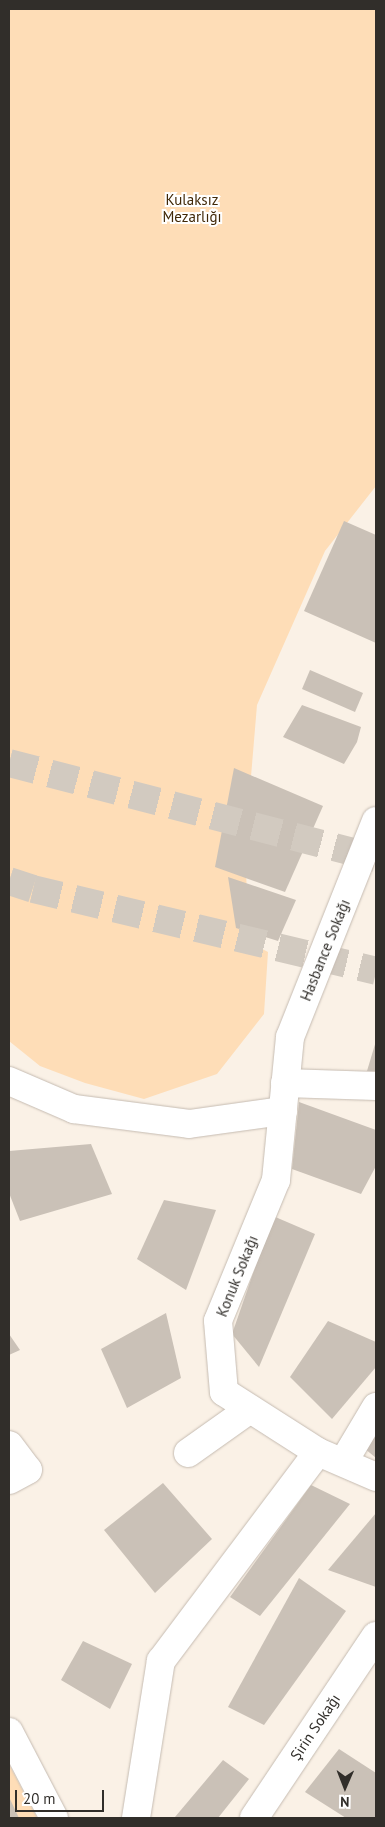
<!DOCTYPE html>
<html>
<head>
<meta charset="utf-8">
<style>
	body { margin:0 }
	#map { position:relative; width:385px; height:1827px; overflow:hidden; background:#faf1e6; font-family:"PT Sans",sans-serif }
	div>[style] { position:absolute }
	.green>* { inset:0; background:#feddb7 }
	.building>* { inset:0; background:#cac1b7 }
	.major-tunnel>* { height:28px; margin-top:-14px; transform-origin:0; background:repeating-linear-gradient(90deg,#d2cac0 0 28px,transparent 0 42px) }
	.roads { filter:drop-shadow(0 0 1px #c5bbb1) drop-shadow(0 0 1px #c5bbb1) }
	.minor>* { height:28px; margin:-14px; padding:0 14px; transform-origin:14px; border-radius:14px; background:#fff }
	span { translate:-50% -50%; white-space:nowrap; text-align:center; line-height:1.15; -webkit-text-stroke:4px #fff; paint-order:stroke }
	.park-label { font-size:15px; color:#402807 }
	.street-label { font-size:15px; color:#312e2a }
	.frame { position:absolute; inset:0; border:10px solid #312e2a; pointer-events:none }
	.north { position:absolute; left:320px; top:1762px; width:50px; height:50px; -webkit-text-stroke:4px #fff; paint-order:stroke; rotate:181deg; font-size:14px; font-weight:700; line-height:20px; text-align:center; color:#312e2a }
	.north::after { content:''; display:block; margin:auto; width:18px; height:22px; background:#312e2a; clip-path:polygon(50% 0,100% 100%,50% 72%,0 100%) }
	.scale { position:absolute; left:15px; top:1790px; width:89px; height:22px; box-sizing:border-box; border:2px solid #312e2a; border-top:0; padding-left:6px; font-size:15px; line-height:18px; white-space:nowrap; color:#312e2a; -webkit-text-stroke:4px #fff; paint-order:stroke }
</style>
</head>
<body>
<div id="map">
	<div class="green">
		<div style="clip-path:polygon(9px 9px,376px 9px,376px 486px,325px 551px,257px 705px,245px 848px,249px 942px,268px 952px,264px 1014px,217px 1074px,144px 1099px,85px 1083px,40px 1066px,9px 1041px)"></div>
		<div style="clip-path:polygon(9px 1764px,37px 1818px,9px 1818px)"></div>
	</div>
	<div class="building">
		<div style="clip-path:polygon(344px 521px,376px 535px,376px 643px,304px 611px)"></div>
		<div style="clip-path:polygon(310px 670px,363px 693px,355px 712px,302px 689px)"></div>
		<div style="clip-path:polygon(302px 705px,361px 727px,357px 742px,344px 764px,283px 737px)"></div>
		<div style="clip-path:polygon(234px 768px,323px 806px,285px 892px,215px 867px)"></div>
		<div style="clip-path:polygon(228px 877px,296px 900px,278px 941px,236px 928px)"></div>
		<div style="clip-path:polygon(376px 1041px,376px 1071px,367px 1071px)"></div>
		<div style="clip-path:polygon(299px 1102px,376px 1130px,376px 1166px,361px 1194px,292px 1169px)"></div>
		<div style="clip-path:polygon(91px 1144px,112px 1194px,20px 1221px,9px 1193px,9px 1151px)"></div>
		<div style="clip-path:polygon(164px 1200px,216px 1210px,186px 1290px,137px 1259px)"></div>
		<div style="clip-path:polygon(273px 1216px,315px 1234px,259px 1367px,232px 1334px)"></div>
		<div style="clip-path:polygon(166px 1313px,181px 1378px,127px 1408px,101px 1349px)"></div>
		<div style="clip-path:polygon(328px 1321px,376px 1342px,376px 1367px,332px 1419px,290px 1377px)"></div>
		<div style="clip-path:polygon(9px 1334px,20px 1350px,9px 1355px)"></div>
		<div style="clip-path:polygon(376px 1436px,376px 1458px,364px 1448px)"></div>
		<div style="clip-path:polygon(163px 1483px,212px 1539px,155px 1593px,104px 1530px)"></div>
		<div style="clip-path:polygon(311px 1485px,350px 1504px,260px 1616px,230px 1597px)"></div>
		<div style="clip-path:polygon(376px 1513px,376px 1587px,328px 1570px)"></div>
		<div style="clip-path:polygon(299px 1578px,346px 1611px,264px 1725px,228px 1707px)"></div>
		<div style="clip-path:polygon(83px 1641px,132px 1664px,110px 1709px,61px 1680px)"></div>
		<div style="clip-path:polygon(339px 1749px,376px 1773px,376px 1818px,346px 1818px,305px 1792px)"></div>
		<div style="clip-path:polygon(223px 1760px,249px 1779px,218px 1818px,175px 1817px)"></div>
		<div style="clip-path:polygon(9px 1797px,19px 1818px,9px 1818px)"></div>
	</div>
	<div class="major-tunnel">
		<div style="left:9px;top:763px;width:379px;rotate:14.5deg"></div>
		<div style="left:9px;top:881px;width:25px;rotate:18deg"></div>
		<div style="left:33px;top:889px;width:353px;rotate:13.4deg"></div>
	</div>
	<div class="roads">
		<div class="minor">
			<div style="left:376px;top:821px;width:232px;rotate:111.7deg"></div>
			<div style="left:290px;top:1037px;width:144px;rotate:95.6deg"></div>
			<div style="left:276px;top:1180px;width:152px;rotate:112.4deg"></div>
			<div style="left:218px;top:1321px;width:71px;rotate:85.2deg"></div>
			<div style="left:224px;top:1392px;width:112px;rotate:32.6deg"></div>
			<div style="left:318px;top:1452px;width:63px;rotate:23.3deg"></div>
			<div style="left:9px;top:1081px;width:71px;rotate:23.3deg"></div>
			<div style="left:74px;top:1109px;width:116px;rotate:7.4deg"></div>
			<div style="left:189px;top:1124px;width:95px;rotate:-7.9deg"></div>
			<div style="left:285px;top:1083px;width:91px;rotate:1.9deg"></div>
			<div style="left:9px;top:1445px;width:31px;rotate:53deg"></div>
			<div style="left:28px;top:1470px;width:21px;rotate:152deg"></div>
			<div style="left:188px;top:1453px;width:76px;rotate:-35.4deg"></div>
			<div style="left:344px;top:1461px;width:63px;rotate:-59.3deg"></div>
			<div style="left:9px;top:1732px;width:97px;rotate:62.4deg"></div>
			<div style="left:136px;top:1818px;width:159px;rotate:-81deg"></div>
			<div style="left:161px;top:1661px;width:261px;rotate:-53.1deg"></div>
			<div style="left:254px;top:1818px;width:219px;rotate:-56.2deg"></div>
		</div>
	</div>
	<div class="park-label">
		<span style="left:192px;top:208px">Kulaksız<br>Mezarlığı</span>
	</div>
	<div class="street-label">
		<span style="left:325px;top:950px;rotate:-68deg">Hasbance Sokağı</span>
		<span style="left:237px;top:1276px;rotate:-68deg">Konuk Sokağı</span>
		<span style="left:315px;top:1727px;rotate:-56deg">Şirin Sokağı</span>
	</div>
	<div class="frame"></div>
	<div class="north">N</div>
	<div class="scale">20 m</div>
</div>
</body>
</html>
